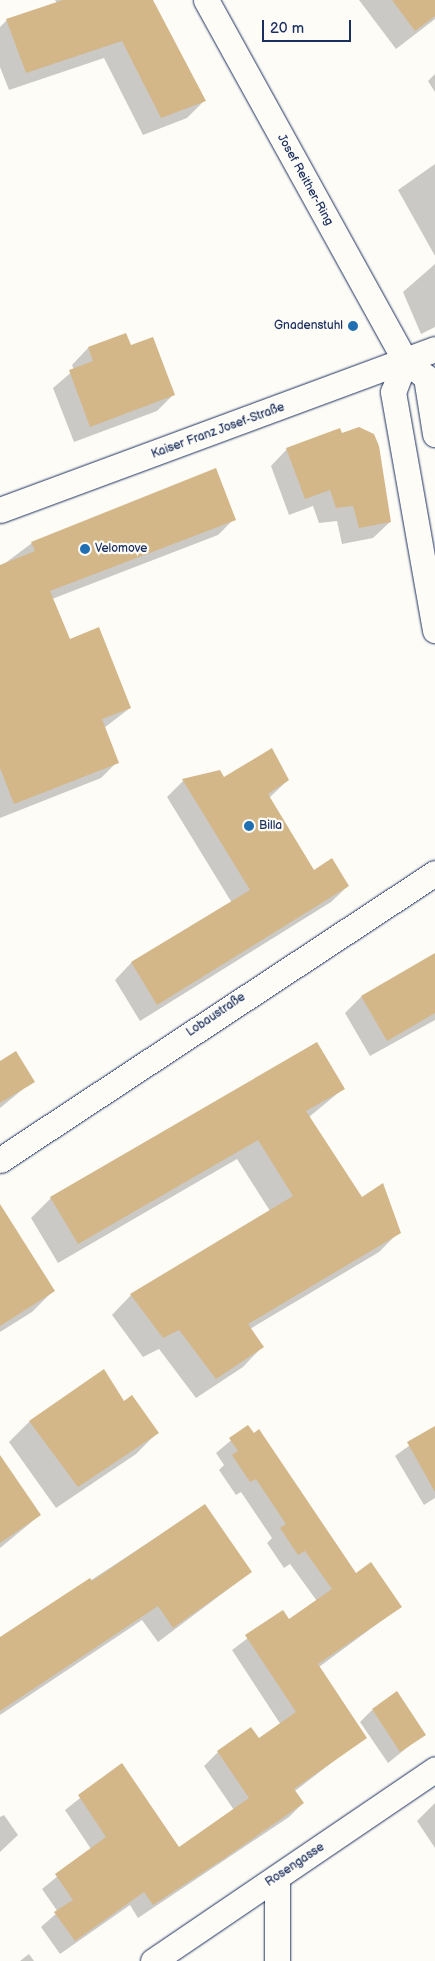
<!DOCTYPE html>
<html>
<head>
<meta charset="utf-8">
<style>
	body { margin:0 }
	#map { position:relative; width:435px; height:1961px; overflow:hidden; background:#fdfcf7; font-family:"Balsamiq Sans",sans-serif }
	div>[style] { position:absolute }
	.shadow>* { inset:0; background:#0003 }
	.building>* { inset:0; background:#d4b789 }
	.roads { filter:drop-shadow(0 0 1px #1b2f5e) drop-shadow(0 0 1px #1b2f5e) }
	.minor>* { height:25px; margin:-12.5px; padding:0 12.5px; transform-origin:12.5px; border-radius:12.5px; background:#fdfcf7 }
	.dots>* { width:14px; height:14px; translate:-50% -50%; box-sizing:border-box; border:2px solid #fdfcf7; border-radius:50% }
	span { translate:-50% -50%; white-space:nowrap; text-align:center; line-height:1.15; -webkit-text-stroke:4.5px #fdfcf7; paint-order:stroke }
	.street-label { font-size:12px; color:#1b2f5e }
	.poi-label { font-size:12px; color:#1b2f5e }
	.right { translate:-100% -50%; text-align:right }
	.left { translate:0 -50%; text-align:left }
	.scale { position:absolute; left:262px; top:20px; width:89px; height:22px; box-sizing:border-box; border:2px solid #1b2f5e; border-top:0; padding-left:6px; font-size:15px; line-height:18px; white-space:nowrap; color:#1b2f5e; -webkit-text-stroke:4px #fdfcf7; paint-order:stroke }
</style>
</head>
<body>
<div id="map">
	<div class="shadow">
		<div style="clip-path:polygon(55px 0,151px 0,204px 101px,187px 118px,143px 135px,104px 58px,9px 90px,0 67px,0 27px,7px 20px,57px 3px)"></div>
		<div style="clip-path:polygon(359px 0,435px 0,435px 19px,396px 49px)"></div>
		<div style="clip-path:polygon(435px 74px,435px 92px,428px 81px)"></div>
		<div style="clip-path:polygon(435px 164px,435px 256px,398px 190px)"></div>
		<div style="clip-path:polygon(435px 264px,435px 327px,421px 334px,403px 292px)"></div>
		<div style="clip-path:polygon(125px 335px,130px 347px,174px 394px,157px 411px,74px 442px,53px 388px,74px 370px,72px 365px,88px 348px)"></div>
		<div style="clip-path:polygon(287px 449px,390px 522px,373px 538px,342px 544px,337px 521px,319px 523px,313px 506px,289px 515px,271px 466px)"></div>
		<div style="clip-path:polygon(234px 519px,218px 535px,52px 599px,69px 640px,130px 708px,104px 728px,117px 762px,101px 778px,0 818px,0 567px,32px 543px)"></div>
		<div style="clip-path:polygon(219px 772px,223px 778px,288px 780px,269px 798px,313px 872px,348px 886px,331px 902px,140px 1021px,115px 980px,131px 963px,232px 903px,167px 797px,183px 781px)"></div>
		<div style="clip-path:polygon(435px 955px,435px 1020px,370px 1056px,345px 1013px,361px 997px)"></div>
		<div style="clip-path:polygon(0 1063px,33px 1081px,0 1108px)"></div>
		<div style="clip-path:polygon(343px 1089px,309px 1117px,362px 1199px,399px 1232px,379px 1252px,250px 1329px,262px 1347px,243px 1367px,196px 1398px,159px 1349px,143px 1357px,112px 1315px,131px 1295px,270px 1211px,237px 1159px,58px 1263px,31px 1218px,51px 1198px)"></div>
		<div style="clip-path:polygon(0 1231px,53px 1291px,32px 1312px,0 1332px)"></div>
		<div style="clip-path:polygon(30px 1421px,157px 1433px,136px 1454px,56px 1508px,9px 1442px)"></div>
		<div style="clip-path:polygon(248px 1426px,356px 1574px,400px 1607px,319px 1667px,365px 1737px,295px 1791px,303px 1803px,289px 1817px,138px 1918px,130px 1905px,60px 1954px,41px 1927px,58px 1912px,42px 1889px,91px 1849px,65px 1810px,122px 1765px,179px 1849px,234px 1810px,204px 1766px,218px 1752px,259px 1740px,281px 1725px,232px 1650px,283px 1612px,289px 1621px,317px 1601px,290px 1564px,284px 1568px,267px 1543px,272px 1538px,241px 1492px,236px 1495px,219px 1470px,224px 1465px,216px 1453px)"></div>
		<div style="clip-path:polygon(435px 1427px,435px 1498px,424px 1505px,395px 1456px)"></div>
		<div style="clip-path:polygon(0 1457px,40px 1515px,0 1548px)"></div>
		<div style="clip-path:polygon(204px 1506px,251px 1572px,158px 1642px,142px 1620px,0 1715px,0 1640px)"></div>
		<div style="clip-path:polygon(372px 1710px,424px 1734px,388px 1763px,360px 1722px)"></div>
		<div style="clip-path:polygon(435px 1803px,435px 1848px,417px 1821px)"></div>
		<div style="clip-path:polygon(4px 1815px,18px 1835px,0 1852px,0 1817px)"></div>
		<div style="clip-path:polygon(29px 1954px,34px 1961px,20px 1961px)"></div>
	</div>
	<div class="building">
		<div style="clip-path:polygon(63px 0,153px 0,206px 101px,161px 118px,122px 41px,26px 73px,6px 19px)"></div>
		<div style="clip-path:polygon(392px 0,435px 0,435px 16px,415px 31px)"></div>
		<div style="clip-path:polygon(126px 333px,131px 345px,153px 337px,175px 395px,90px 427px,69px 370px,93px 361px,88px 347px)"></div>
		<div style="clip-path:polygon(359px 427px,374px 434px,379px 446px,391px 522px,359px 528px,353px 506px,336px 508px,330px 490px,305px 499px,286px 448px,340px 428px,342px 433px)"></div>
		<div style="clip-path:polygon(216px 468px,236px 520px,50px 591px,70px 639px,99px 627px,131px 708px,102px 719px,119px 763px,14px 804px,0 768px,0 565px,35px 551px,31px 542px)"></div>
		<div style="clip-path:polygon(272px 748px,289px 780px,268px 794px,314px 870px,332px 858px,349px 886px,157px 1005px,131px 962px,250px 890px,182px 779px,220px 770px,224px 777px)"></div>
		<div style="clip-path:polygon(435px 953px,435px 1013px,387px 1041px,361px 996px)"></div>
		<div style="clip-path:polygon(317px 1042px,345px 1089px,306px 1111px,362px 1197px,383px 1183px,401px 1233px,248px 1324px,264px 1347px,216px 1379px,179px 1330px,163px 1338px,130px 1294px,293px 1196px,258px 1140px,78px 1244px,50px 1197px)"></div>
		<div style="clip-path:polygon(16px 1051px,35px 1082px,0 1103px,0 1061px)"></div>
		<div style="clip-path:polygon(0 1204px,55px 1291px,0 1326px)"></div>
		<div style="clip-path:polygon(104px 1369px,124px 1401px,132px 1395px,159px 1433px,78px 1487px,29px 1421px)"></div>
		<div style="clip-path:polygon(248px 1425px,254px 1433px,259px 1429px,356px 1573px,371px 1562px,402px 1607px,318px 1664px,367px 1738px,294px 1789px,304px 1803px,225px 1858px,153px 1905px,144px 1892px,75px 1941px,54px 1912px,73px 1900px,55px 1874px,106px 1837px,78px 1795px,122px 1763px,179px 1847px,249px 1798px,217px 1751px,251px 1727px,259px 1738px,296px 1712px,245px 1635px,283px 1610px,289px 1619px,332px 1589px,305px 1551px,298px 1555px,280px 1528px,286px 1524px,256px 1479px,250px 1482px,232px 1455px,238px 1451px,229px 1438px)"></div>
		<div style="clip-path:polygon(435px 1426px,435px 1492px,407px 1442px)"></div>
		<div style="clip-path:polygon(0 1455px,41px 1515px,0 1543px)"></div>
		<div style="clip-path:polygon(205px 1504px,252px 1572px,173px 1628px,158px 1606px,0 1711px,0 1637px,90px 1578px,92px 1581px)"></div>
		<div style="clip-path:polygon(397px 1691px,426px 1735px,400px 1752px,372px 1709px)"></div>
	</div>
	<div class="roads">
		<div class="minor">
			<div style="left:206px;top:0;width:412px;rotate:61.1deg"></div>
			<div style="left:405px;top:361px;width:26px;rotate:37deg"></div>
			<div style="left:426px;top:377px;width:58px;rotate:81deg"></div>
			<div style="left:405px;top:361px;width:33px;rotate:111deg"></div>
			<div style="left:393px;top:392px;width:242px;rotate:80deg"></div>
			<div style="left:0;top:510px;width:464px;rotate:-20.3deg"></div>
			<div style="left:0;top:1160px;width:521px;rotate:-33.42deg"></div>
			<div style="left:277px;top:1878px;width:83px;rotate:90deg"></div>
			<div style="left:153px;top:1961px;width:341px;rotate:-34.2deg"></div>
		</div>
	</div>
	<div class="dots">
		<div style="left:353px;top:326px;background:#1f6fb2"></div>
		<div style="left:85px;top:549px;background:#1f6fb2"></div>
		<div style="left:249px;top:826px;background:#1f6fb2"></div>
	</div>
	<div class="street-label">
		<span style="left:305px;top:180px;rotate:61deg">Josef Reither-Ring</span>
		<span style="left:218px;top:431px;rotate:-20deg">Kaiser Franz Josef-Straße</span>
		<span style="left:216px;top:1015px;rotate:-34deg">Lobaustraße</span>
		<span style="left:295px;top:1865px;rotate:-34deg">Rosengasse</span>
	</div>
	<div class="poi-label">
		<span class="right" style="left:343px;top:326px">Gnadenstuhl</span>
		<span class="left" style="left:95px;top:549px">Velomove</span>
		<span class="left" style="left:259px;top:826px">Billa</span>
	</div>
	<div class="scale">20 m</div>
</div>
</body>
</html>
